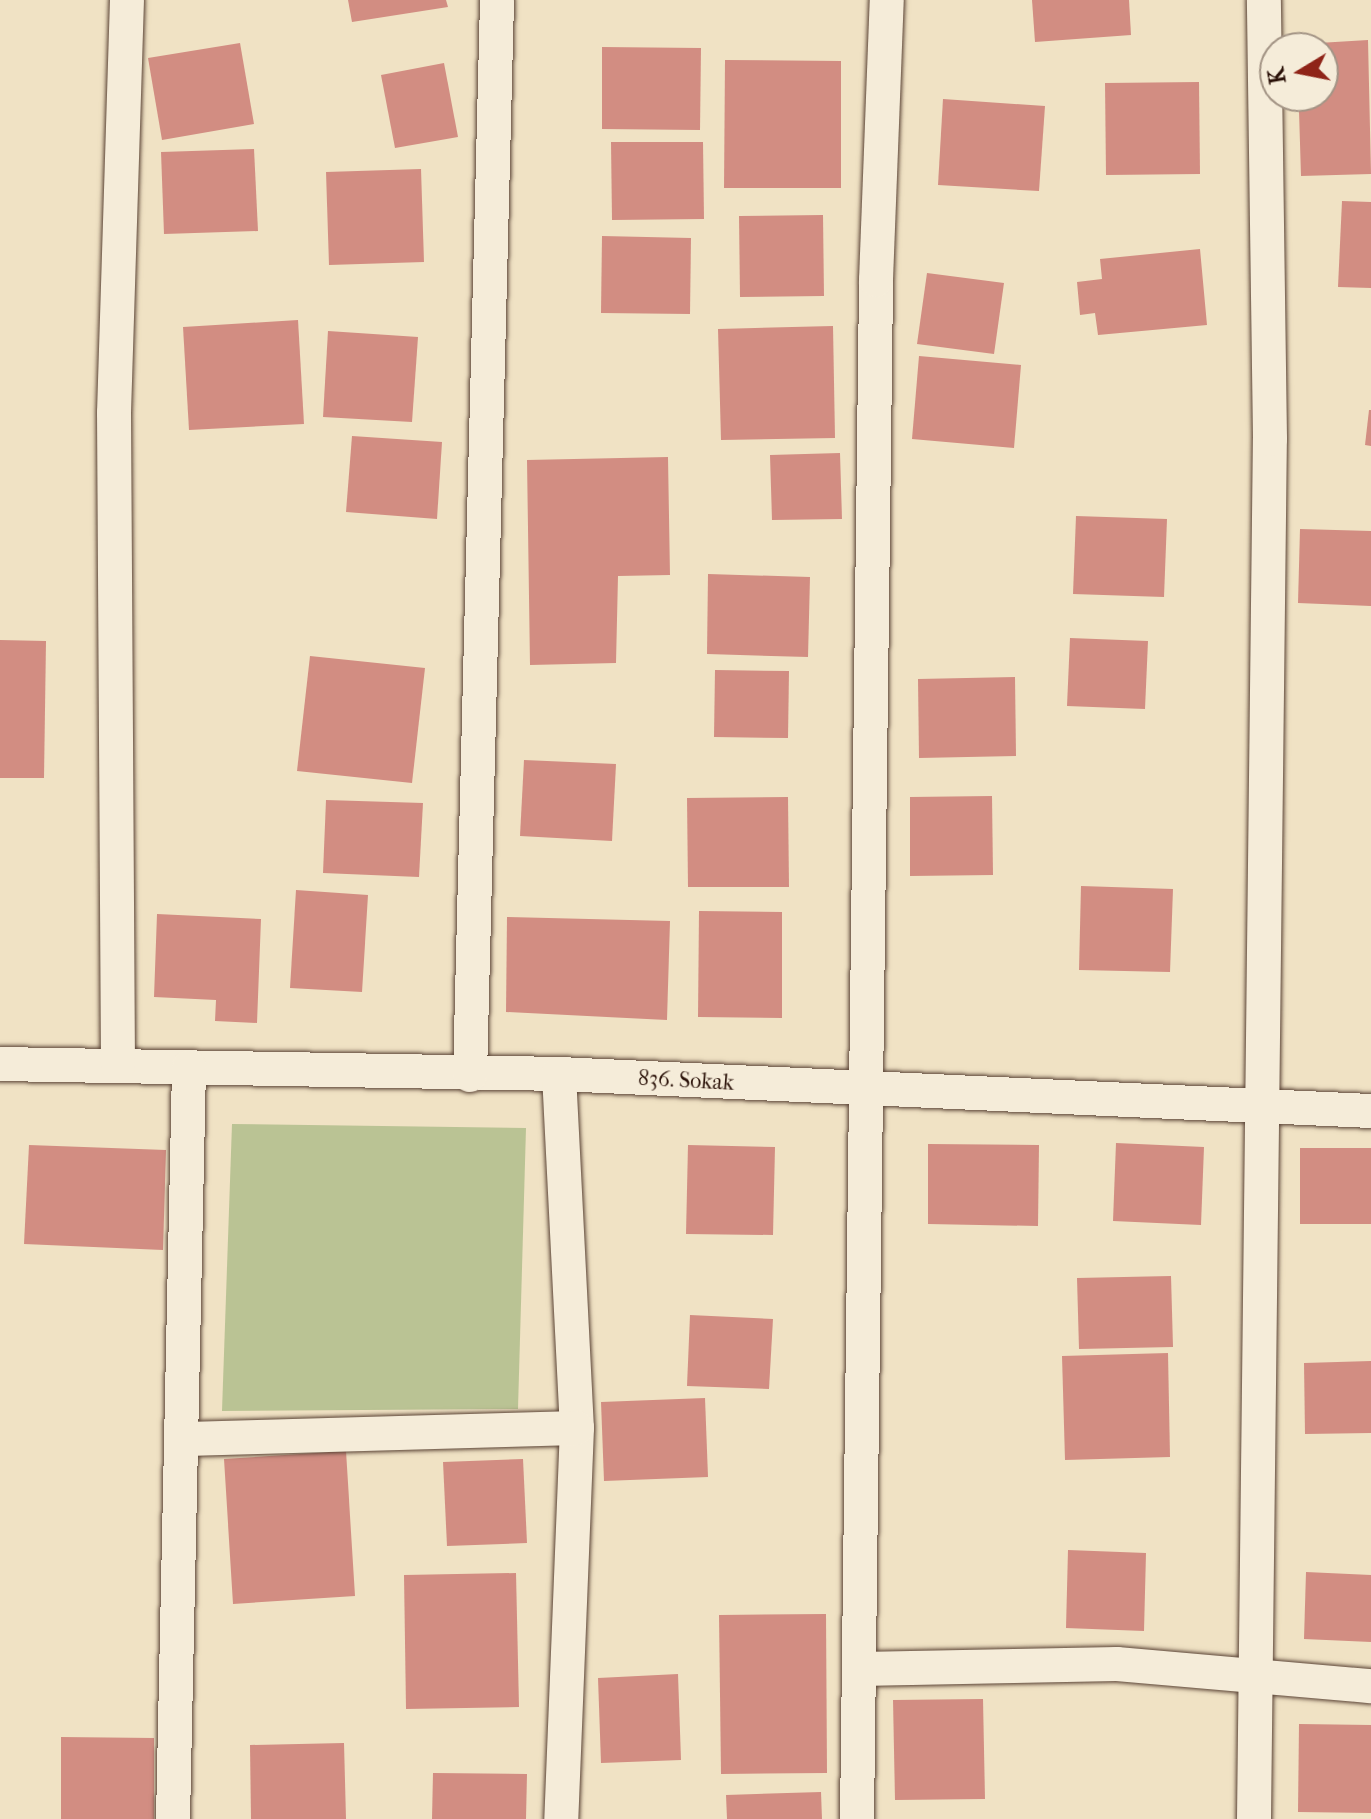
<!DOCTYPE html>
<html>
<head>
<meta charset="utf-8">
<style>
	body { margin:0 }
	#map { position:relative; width:1371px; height:1819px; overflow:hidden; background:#f0e2c4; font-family:"IM FELL French Canon",serif }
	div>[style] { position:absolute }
	.green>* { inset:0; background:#bac394 }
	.building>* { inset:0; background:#d28d82 }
	.roads { filter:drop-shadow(0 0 2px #5b4436) drop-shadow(0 0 2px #5b4436) }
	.minor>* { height:34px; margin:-17px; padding:0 17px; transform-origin:17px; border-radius:17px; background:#f5ecd9 }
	span { translate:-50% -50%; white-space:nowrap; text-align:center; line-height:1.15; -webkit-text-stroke:6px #f5ecd9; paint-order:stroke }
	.street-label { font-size:22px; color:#291007 }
	.north { position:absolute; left:1259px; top:32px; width:80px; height:80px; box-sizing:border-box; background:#f5ecd9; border:2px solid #a39485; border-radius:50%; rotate:260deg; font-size:22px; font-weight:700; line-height:32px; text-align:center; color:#291007 }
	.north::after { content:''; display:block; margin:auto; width:28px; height:36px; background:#8f2418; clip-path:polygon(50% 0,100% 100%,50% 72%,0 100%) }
</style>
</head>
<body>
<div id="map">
	<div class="green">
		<div style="clip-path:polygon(232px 1124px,526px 1128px,518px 1409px,222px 1411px)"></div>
	</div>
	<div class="building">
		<div style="clip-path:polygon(348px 0,446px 0,448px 7px,352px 22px)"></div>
		<div style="clip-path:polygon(1032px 0,1129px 0,1131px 35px,1035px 42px)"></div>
		<div style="clip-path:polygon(1368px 40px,1371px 174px,1301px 176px,1299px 111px,1307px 110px,1306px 96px,1323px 96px,1323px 48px,1302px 44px)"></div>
		<div style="clip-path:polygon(240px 43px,254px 124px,162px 140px,148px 58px)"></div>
		<div style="clip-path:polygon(602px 47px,701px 48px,700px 130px,602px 129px)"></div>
		<div style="clip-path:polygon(725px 60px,841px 61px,841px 188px,724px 188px)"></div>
		<div style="clip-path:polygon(444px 63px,458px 137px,395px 148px,381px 75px)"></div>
		<div style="clip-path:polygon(1199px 82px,1200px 174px,1106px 175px,1105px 83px)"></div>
		<div style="clip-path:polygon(943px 99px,1045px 106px,1039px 191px,938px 185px)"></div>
		<div style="clip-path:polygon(611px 142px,703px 142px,704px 219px,612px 220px)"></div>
		<div style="clip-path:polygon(254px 149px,258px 231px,164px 234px,161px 152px)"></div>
		<div style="clip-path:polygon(421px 169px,424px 262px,329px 265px,326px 172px)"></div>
		<div style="clip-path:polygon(1342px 201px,1371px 202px,1371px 288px,1338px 287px)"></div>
		<div style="clip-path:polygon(823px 215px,824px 296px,740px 297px,739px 216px)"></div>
		<div style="clip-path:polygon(602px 236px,691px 238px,690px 314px,601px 313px)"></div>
		<div style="clip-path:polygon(1200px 249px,1207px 325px,1098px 335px,1095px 313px,1080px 315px,1077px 282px,1102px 279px,1100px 259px)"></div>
		<div style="clip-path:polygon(927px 273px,1004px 283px,994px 354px,917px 344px)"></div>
		<div style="clip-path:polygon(298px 320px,304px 424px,189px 430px,183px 327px)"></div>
		<div style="clip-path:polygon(833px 326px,835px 438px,721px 440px,718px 329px)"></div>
		<div style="clip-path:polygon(328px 331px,418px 337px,412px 422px,323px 417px)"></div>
		<div style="clip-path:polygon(919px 356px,1021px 365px,1014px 448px,912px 439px)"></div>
		<div style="clip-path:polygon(1369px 410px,1371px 410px,1371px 446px,1365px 445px)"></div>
		<div style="clip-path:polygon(352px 436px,442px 442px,437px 519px,346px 512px)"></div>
		<div style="clip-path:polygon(840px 453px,842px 519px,772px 520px,770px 455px)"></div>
		<div style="clip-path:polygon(668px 457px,670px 575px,618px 576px,616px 663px,530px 665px,527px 460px)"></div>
		<div style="clip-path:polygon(1076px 516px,1167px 519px,1164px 597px,1073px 594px)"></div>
		<div style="clip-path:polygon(1300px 529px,1371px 531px,1371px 606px,1298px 603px)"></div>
		<div style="clip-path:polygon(708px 574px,810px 577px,808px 657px,707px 654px)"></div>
		<div style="clip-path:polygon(1070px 638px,1148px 641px,1145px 709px,1067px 706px)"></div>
		<div style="clip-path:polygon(0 640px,46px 641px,44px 778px,0 778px)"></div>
		<div style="clip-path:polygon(310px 656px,425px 668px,412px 783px,297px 771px)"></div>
		<div style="clip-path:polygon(715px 670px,789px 671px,788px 738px,714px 737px)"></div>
		<div style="clip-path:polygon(1015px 677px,1016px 756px,919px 758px,918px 679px)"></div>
		<div style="clip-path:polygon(524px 760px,616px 764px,612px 841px,520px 836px)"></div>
		<div style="clip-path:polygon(992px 796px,993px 875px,910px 876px,910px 797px)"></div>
		<div style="clip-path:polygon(788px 797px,789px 887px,688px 887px,687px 798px)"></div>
		<div style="clip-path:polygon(326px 800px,423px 803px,419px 877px,323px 873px)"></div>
		<div style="clip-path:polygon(1081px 886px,1173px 889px,1170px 972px,1079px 970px)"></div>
		<div style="clip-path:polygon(296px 890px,368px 895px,362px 992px,290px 988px)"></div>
		<div style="clip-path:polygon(699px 911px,782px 912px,782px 1018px,698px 1017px)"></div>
		<div style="clip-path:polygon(157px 914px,261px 919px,257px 1023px,215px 1021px,216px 1000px,154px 997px)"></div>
		<div style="clip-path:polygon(507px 917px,670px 921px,667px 1020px,506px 1012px)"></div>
		<div style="clip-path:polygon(1116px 1143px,1204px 1147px,1201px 1225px,1113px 1221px)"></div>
		<div style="clip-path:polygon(928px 1144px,1039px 1145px,1038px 1226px,928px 1224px)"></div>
		<div style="clip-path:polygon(29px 1145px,166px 1150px,163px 1250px,24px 1244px)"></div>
		<div style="clip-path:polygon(688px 1145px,775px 1147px,773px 1235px,686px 1234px)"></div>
		<div style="clip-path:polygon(1300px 1148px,1371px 1148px,1371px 1224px,1300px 1224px)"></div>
		<div style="clip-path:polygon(1171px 1276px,1173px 1347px,1079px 1349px,1077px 1278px)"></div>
		<div style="clip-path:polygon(690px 1315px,773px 1319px,769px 1389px,687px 1386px)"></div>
		<div style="clip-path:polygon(1168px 1353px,1170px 1457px,1065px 1460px,1062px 1356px)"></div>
		<div style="clip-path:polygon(1371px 1361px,1371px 1433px,1305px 1434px,1304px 1363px)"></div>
		<div style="clip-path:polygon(705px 1398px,708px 1477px,604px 1481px,601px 1402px)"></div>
		<div style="clip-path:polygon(346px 1451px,355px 1596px,233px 1604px,224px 1459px)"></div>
		<div style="clip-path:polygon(523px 1459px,527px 1543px,447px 1546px,443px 1462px)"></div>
		<div style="clip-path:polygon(1068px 1550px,1146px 1553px,1144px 1631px,1066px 1628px)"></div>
		<div style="clip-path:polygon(1306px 1572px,1371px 1575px,1371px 1642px,1304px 1639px)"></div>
		<div style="clip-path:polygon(516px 1573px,519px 1707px,406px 1709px,404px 1575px)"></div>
		<div style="clip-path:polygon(826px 1614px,827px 1773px,721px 1774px,719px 1615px)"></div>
		<div style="clip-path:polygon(678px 1674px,681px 1760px,601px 1763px,598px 1678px)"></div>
		<div style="clip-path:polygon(983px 1699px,985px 1799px,895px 1800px,893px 1700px)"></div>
		<div style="clip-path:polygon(1299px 1724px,1371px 1725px,1371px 1813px,1298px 1812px)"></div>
		<div style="clip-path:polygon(61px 1737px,154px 1738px,154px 1819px,61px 1819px)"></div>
		<div style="clip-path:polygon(344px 1743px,346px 1819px,251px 1819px,250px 1745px)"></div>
		<div style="clip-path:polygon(433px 1773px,527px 1774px,526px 1819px,432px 1819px)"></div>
		<div style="clip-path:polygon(821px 1792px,822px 1819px,727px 1819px,726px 1795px)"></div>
	</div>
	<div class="roads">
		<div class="minor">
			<div style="left:0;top:1064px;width:559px;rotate:1.02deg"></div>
			<div style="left:559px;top:1074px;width:813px;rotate:2.61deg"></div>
			<div style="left:118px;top:1066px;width:653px;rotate:-90.35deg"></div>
			<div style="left:114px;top:413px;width:413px;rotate:-88.2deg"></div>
			<div style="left:559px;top:1074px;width:354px;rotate:87.1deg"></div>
			<div style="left:577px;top:1428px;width:391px;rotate:92.3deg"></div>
			<div style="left:470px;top:1075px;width:1075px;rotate:-88.56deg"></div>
			<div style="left:186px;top:1439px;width:391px;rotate:-1.6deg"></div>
			<div style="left:860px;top:1669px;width:257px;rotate:-1.1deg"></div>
			<div style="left:1117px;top:1664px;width:255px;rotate:5deg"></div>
			<div style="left:173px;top:1819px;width:752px;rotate:-88.78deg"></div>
			<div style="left:857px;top:1819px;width:1539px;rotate:-89.29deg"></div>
			<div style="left:876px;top:280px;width:280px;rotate:-87.8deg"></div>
			<div style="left:1254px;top:1819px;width:1380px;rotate:-89.34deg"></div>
			<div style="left:1270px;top:439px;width:439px;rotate:-90.8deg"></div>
		</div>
	</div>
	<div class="street-label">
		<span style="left:686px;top:1081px;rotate:3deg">836. Sokak</span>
	</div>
	<div class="north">K</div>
</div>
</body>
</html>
